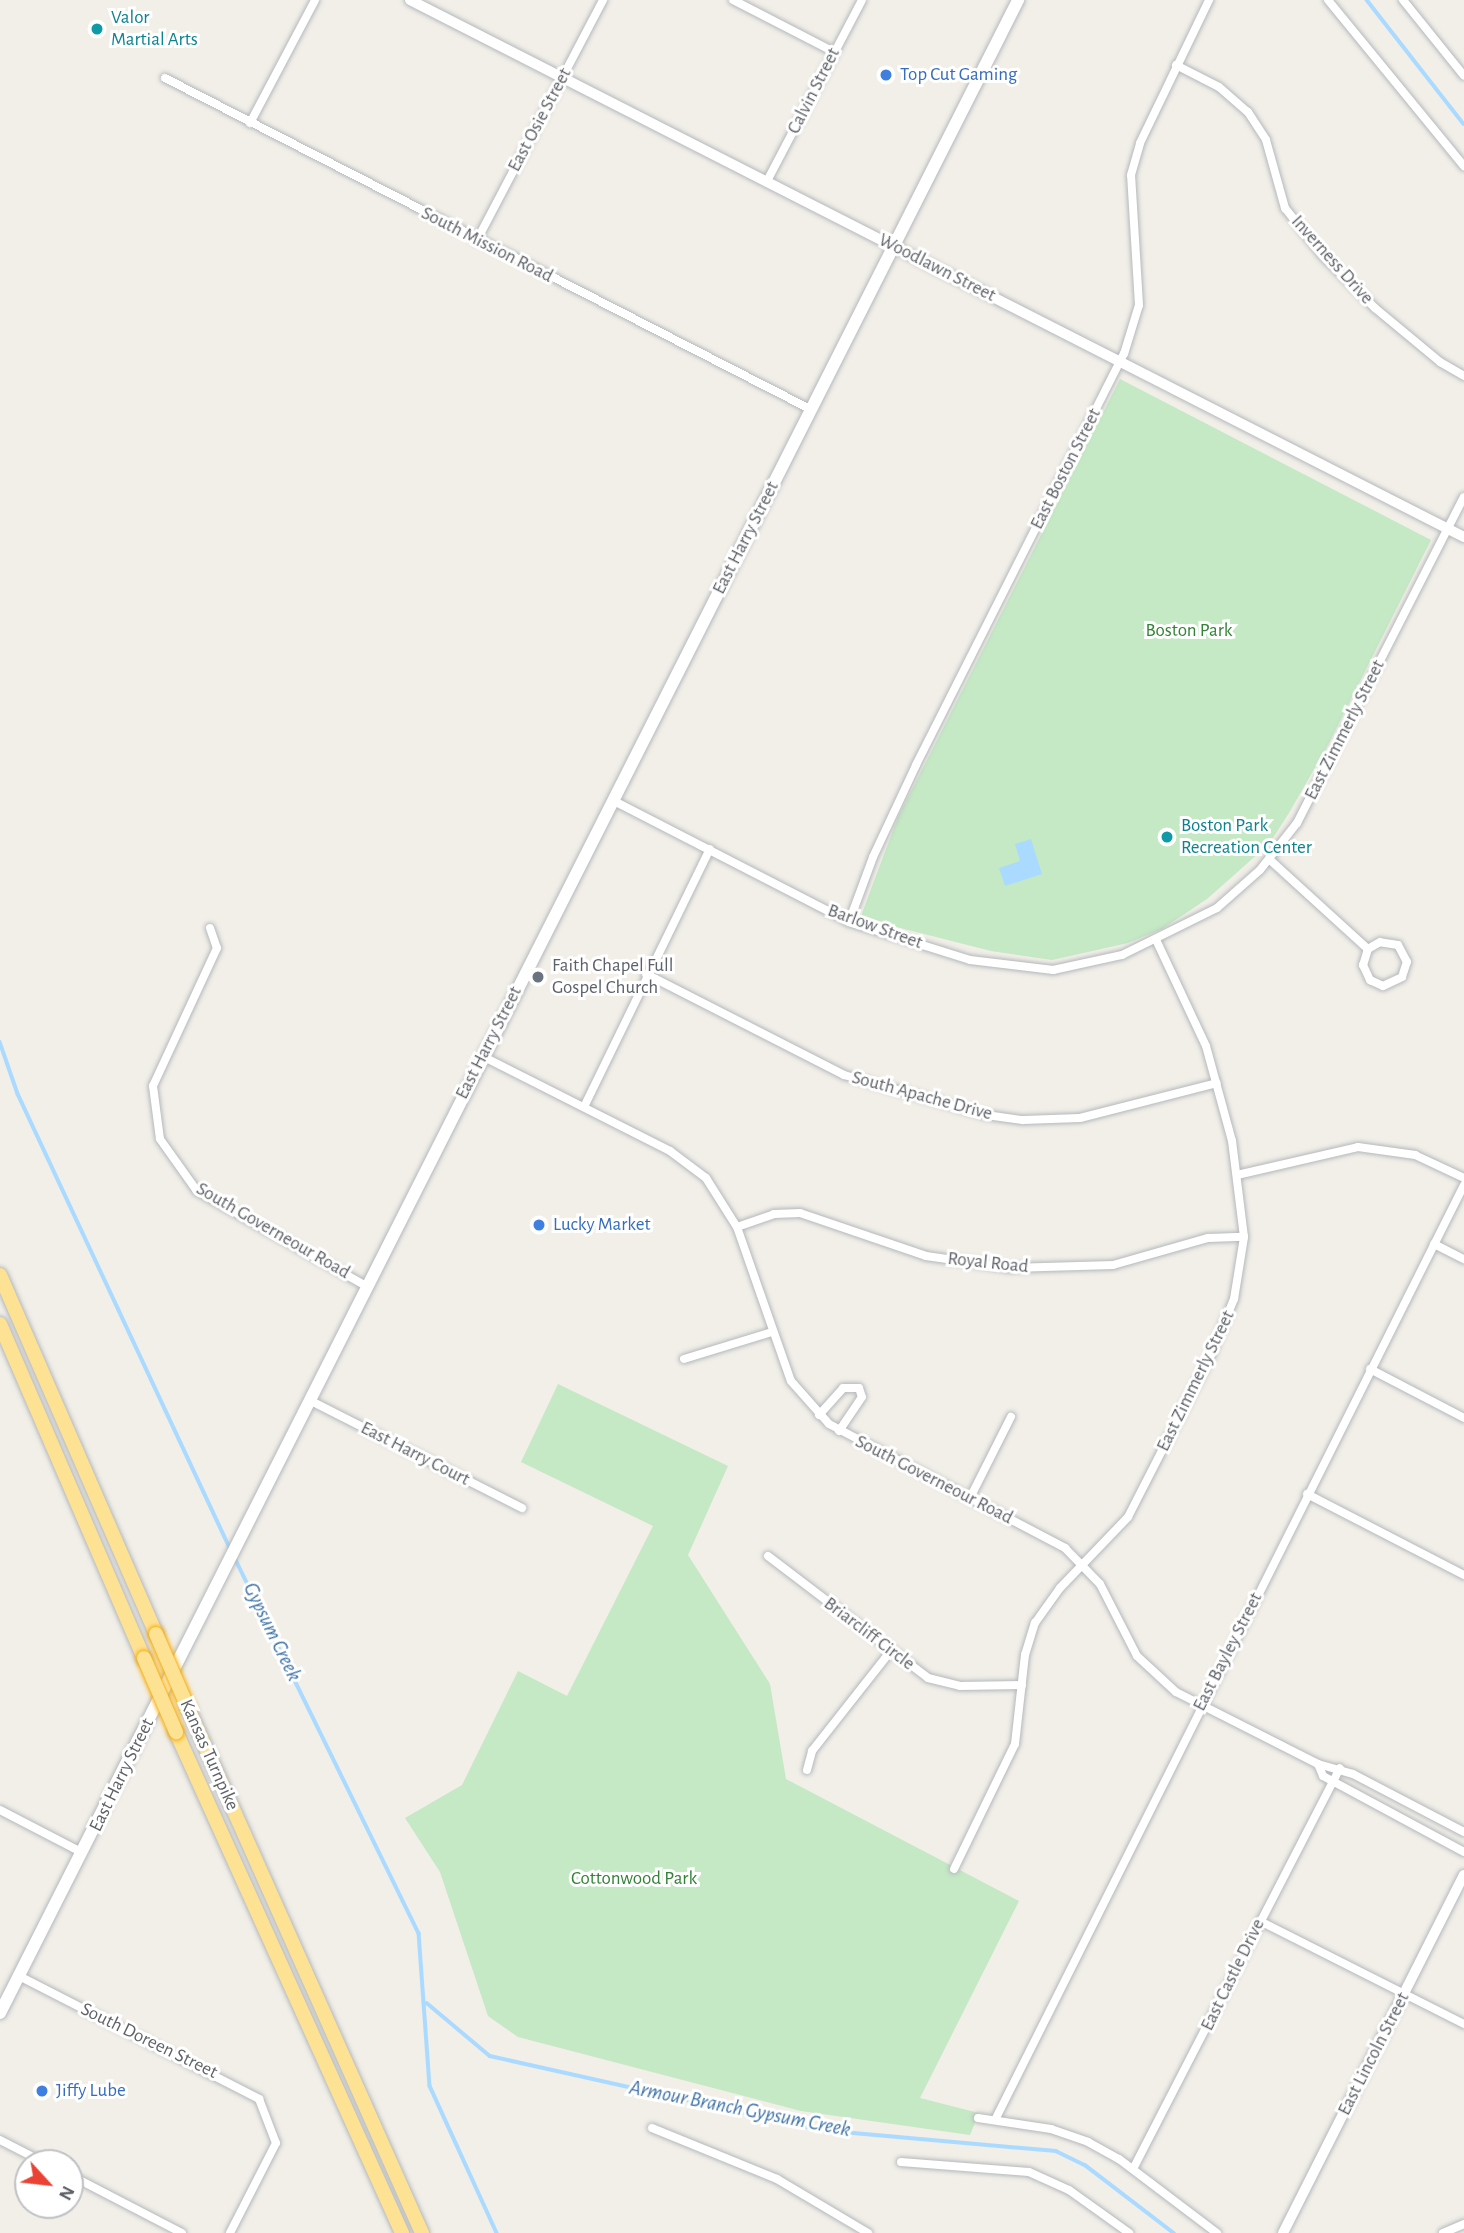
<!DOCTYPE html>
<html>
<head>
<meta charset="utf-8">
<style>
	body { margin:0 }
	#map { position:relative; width:1464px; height:2233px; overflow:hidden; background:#f1efe8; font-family:"Alegreya Sans",sans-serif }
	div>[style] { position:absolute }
	.green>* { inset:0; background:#c5e8c5 }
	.water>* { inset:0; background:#aadaff }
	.stream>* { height:3.5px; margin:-1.75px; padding:0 1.75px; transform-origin:1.75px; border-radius:1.75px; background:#aadaff }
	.roads { filter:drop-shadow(0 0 2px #b5b8bc) drop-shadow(0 0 2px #b5b8bc) }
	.minor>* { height:8px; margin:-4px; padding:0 4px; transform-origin:4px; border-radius:4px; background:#fff }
	.tertiary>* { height:10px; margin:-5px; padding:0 5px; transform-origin:5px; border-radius:5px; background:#fff }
	.secondary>* { height:12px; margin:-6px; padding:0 6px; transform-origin:6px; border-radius:6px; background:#fff }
	.motorway>* { height:14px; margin:-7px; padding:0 7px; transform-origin:7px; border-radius:7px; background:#fde293 }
	.bridges { filter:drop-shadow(0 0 2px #f9ab00) drop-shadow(0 0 2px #f9ab00) }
	.motorway-bridge>* { height:14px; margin:-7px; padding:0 7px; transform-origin:7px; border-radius:7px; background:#fde293 }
	.dots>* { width:19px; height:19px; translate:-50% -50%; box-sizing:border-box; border:4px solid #fff; border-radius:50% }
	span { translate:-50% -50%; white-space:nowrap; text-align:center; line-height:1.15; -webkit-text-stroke:6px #fff; paint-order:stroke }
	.culture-label { font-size:19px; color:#0d838f }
	.left { translate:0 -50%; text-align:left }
	.shop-label { font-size:19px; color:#366cbe }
	.street-label { font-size:19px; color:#5f6368 }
	.park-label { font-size:19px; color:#348238 }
	.worship-label { font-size:19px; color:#5b616d }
	.water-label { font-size:21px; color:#4174aa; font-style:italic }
	.north { position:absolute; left:14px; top:2149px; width:70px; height:70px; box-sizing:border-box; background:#fff; border:2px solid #bfc1c3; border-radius:50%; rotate:117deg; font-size:19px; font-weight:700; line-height:28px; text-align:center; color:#5f6368 }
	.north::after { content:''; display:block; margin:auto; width:24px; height:32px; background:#ea4335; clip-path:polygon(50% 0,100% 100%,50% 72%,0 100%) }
</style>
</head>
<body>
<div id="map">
	<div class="green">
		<div style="clip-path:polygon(1120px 379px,1431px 540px,1328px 745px,1289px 813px,1269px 844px,1207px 899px,1162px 929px,1128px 943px,1052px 960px,991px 951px,865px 919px,861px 916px,898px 817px)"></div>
		<div style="clip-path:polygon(558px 1384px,728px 1466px,688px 1555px,770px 1684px,786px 1779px,1019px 1901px,920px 2098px,979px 2113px,970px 2135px,801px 2111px,518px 2037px,488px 2016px,440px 1872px,405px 1818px,462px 1785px,518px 1671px,567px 1696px,653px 1526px,521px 1462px)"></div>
	</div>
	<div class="water">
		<div style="clip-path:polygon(1031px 839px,1042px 874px,1005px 886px,999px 868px,1020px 861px,1015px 844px)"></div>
	</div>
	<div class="stream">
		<div style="left:1367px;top:0;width:157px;rotate:52deg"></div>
		<div style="left:0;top:1042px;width:55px;rotate:70.9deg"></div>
		<div style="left:18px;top:1094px;width:501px;rotate:64.97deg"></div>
		<div style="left:235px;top:1558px;width:418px;rotate:63.9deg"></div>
		<div style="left:419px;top:1933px;width:153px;rotate:85.9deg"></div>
		<div style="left:430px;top:2086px;width:162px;rotate:65.5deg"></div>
		<div style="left:427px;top:2003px;width:82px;rotate:40.1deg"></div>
		<div style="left:490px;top:2056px;width:338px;rotate:12.6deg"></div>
		<div style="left:820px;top:2130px;width:237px;rotate:5.1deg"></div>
		<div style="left:1056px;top:2151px;width:32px;rotate:26deg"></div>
		<div style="left:1085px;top:2165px;width:112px;rotate:37.4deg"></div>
	</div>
	<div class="roads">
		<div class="minor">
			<div style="left:733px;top:0;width:114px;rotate:27.2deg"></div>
			<div style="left:1328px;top:0;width:215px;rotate:50.7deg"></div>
			<div style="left:1403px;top:0;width:97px;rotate:51.2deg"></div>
			<div style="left:1176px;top:65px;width:48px;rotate:27.1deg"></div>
			<div style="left:1219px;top:87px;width:38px;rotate:41deg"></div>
			<div style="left:1248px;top:112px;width:33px;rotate:57deg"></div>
			<div style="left:1266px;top:140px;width:71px;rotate:74.4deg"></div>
			<div style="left:1285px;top:208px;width:61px;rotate:51.6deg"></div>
			<div style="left:1323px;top:256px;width:74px;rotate:45deg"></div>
			<div style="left:1375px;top:308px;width:85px;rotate:39.7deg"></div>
			<div style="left:1440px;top:362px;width:28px;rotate:30deg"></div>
			<div style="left:165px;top:78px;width:725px;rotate:27.17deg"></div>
			<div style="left:250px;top:123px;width:139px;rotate:-62.1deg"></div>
			<div style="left:767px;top:181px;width:204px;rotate:-62.3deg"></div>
			<div style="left:477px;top:240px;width:271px;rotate:-62.3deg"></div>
			<div style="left:612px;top:800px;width:267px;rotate:27.2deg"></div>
			<div style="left:849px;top:922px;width:127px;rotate:17.4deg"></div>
			<div style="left:970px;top:960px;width:84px;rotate:6.9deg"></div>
			<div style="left:1053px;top:970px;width:71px;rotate:-12.3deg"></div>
			<div style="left:1122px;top:955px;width:106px;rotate:-26.3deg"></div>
			<div style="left:1217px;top:908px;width:57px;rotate:-41.5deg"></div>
			<div style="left:1260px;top:870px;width:60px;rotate:-51.8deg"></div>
			<div style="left:1297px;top:823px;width:366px;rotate:-62.9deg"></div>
			<div style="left:1269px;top:859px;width:134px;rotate:42.3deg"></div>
			<div style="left:1368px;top:949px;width:17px;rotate:107deg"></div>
			<div style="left:1363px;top:965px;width:17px;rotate:65deg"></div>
			<div style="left:1370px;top:980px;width:14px;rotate:25deg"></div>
			<div style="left:1383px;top:986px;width:21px;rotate:-25deg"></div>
			<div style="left:1402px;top:977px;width:16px;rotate:-72deg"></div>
			<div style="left:1407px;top:962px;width:19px;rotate:-118deg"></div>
			<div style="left:1398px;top:945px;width:18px;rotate:-171deg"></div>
			<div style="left:1380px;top:942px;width:14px;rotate:150deg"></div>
			<div style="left:849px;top:922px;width:69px;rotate:-69.7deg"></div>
			<div style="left:873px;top:857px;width:102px;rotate:-64.9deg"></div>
			<div style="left:916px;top:765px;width:461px;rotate:-63.2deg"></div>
			<div style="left:1124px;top:354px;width:51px;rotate:-73deg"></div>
			<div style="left:1139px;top:305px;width:130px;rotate:-93.5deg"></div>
			<div style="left:1131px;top:175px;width:33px;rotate:-74deg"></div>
			<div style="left:1140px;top:143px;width:159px;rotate:-64.2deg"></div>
			<div style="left:210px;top:928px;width:21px;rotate:71deg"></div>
			<div style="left:217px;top:948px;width:152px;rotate:114.9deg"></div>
			<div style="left:153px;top:1086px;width:53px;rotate:82.5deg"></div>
			<div style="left:160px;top:1139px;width:64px;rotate:54.6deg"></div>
			<div style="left:197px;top:1191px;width:194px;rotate:29.3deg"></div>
			<div style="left:646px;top:974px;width:222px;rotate:27deg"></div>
			<div style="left:844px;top:1075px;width:148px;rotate:15.7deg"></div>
			<div style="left:986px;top:1115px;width:37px;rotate:8deg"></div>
			<div style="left:1023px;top:1120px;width:57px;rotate:-2deg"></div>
			<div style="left:1080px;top:1118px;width:141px;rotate:-14.3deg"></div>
			<div style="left:482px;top:1056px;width:211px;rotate:26.8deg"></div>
			<div style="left:670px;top:1151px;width:45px;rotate:36.9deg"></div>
			<div style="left:706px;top:1178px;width:58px;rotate:57.7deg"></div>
			<div style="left:737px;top:1227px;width:163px;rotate:70.7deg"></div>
			<div style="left:791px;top:1381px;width:57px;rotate:48.5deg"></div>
			<div style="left:829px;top:1424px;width:267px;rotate:27.7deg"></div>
			<div style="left:1065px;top:1548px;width:50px;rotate:45.8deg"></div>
			<div style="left:1100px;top:1584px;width:81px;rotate:62.8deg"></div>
			<div style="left:1137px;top:1656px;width:53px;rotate:42.7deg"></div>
			<div style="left:1176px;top:1692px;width:159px;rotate:26.9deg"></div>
			<div style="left:1318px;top:1764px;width:36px;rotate:16deg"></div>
			<div style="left:1353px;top:1774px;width:125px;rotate:27.6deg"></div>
			<div style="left:584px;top:1107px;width:287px;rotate:-64deg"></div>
			<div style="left:1237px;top:1175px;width:124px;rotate:-13deg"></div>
			<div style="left:1358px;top:1147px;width:58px;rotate:8deg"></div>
			<div style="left:1415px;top:1155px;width:54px;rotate:25.1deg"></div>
			<div style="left:737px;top:1227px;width:39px;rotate:-19deg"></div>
			<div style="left:774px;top:1214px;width:26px;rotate:-2deg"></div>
			<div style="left:800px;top:1213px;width:133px;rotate:18.8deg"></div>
			<div style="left:926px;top:1256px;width:85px;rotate:8.1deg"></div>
			<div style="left:1010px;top:1268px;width:103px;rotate:-1.7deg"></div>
			<div style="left:1113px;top:1265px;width:99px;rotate:-15.9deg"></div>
			<div style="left:1208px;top:1238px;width:36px;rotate:-2deg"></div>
			<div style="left:1434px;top:1244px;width:34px;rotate:27deg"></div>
			<div style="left:684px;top:1359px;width:92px;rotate:-17.1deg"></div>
			<div style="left:1370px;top:1369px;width:106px;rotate:27.5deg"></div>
			<div style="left:309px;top:1400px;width:239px;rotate:26.9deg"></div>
			<div style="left:819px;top:1415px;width:36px;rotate:-48deg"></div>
			<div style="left:843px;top:1388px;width:16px"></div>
			<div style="left:859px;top:1388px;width:9px;rotate:72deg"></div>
			<div style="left:862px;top:1397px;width:41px;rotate:124.1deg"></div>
			<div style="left:1307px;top:1494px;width:177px;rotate:27.3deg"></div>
			<div style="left:970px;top:1498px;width:91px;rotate:-63.2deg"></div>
			<div style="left:768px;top:1556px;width:201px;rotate:37.3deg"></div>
			<div style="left:928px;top:1678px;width:33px;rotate:14deg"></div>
			<div style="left:960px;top:1686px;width:62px;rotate:-0.9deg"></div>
			<div style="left:1318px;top:1764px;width:13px;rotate:67deg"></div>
			<div style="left:1323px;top:1776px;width:160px;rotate:28.3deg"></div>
			<div style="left:807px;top:1770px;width:20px;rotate:-75deg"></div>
			<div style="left:812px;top:1751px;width:126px;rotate:-51.8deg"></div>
			<div style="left:0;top:1810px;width:93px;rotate:27.4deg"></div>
			<div style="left:954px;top:1869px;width:139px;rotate:-64deg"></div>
			<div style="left:1015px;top:1744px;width:90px;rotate:-83.6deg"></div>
			<div style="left:1025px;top:1655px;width:34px;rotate:-73deg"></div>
			<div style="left:1035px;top:1623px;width:43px;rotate:-54.5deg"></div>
			<div style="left:1060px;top:1588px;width:98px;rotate:-46.2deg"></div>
			<div style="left:1128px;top:1517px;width:182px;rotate:-62.9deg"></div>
			<div style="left:1211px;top:1355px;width:61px;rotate:-67.7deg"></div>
			<div style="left:1234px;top:1299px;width:63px;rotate:-80.8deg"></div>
			<div style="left:1244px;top:1237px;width:97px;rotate:-97.1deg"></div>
			<div style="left:1232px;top:1141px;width:98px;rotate:-105.3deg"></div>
			<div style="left:1206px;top:1046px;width:115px;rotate:-115.2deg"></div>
			<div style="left:1260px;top:1921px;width:229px;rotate:26.8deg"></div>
			<div style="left:19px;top:1976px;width:270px;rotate:27.1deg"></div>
			<div style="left:259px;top:2099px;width:47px;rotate:68.9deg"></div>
			<div style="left:276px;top:2143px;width:101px;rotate:117.1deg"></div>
			<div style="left:978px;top:2118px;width:74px;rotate:8.6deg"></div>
			<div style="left:1051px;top:2129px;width:39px;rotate:19deg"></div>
			<div style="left:1088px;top:2142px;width:35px;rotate:29deg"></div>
			<div style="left:1119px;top:2159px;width:123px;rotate:37.1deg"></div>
			<div style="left:995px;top:2120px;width:1046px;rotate:-63.36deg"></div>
			<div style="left:652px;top:2128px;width:135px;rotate:22.2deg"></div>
			<div style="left:777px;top:2179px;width:106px;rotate:30.7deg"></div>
			<div style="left:0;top:2140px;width:51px;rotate:27.1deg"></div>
			<div style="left:901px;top:2162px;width:128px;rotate:4.5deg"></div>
			<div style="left:1029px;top:2172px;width:44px;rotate:24.2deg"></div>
			<div style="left:1069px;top:2190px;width:74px;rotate:35.6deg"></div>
			<div style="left:1133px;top:2169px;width:451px;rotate:-62.7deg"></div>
			<div style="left:70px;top:2175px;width:126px;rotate:27.4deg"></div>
			<div style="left:1443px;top:2233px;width:23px;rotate:-23deg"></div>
		</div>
		<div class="tertiary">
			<div style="left:410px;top:0;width:1183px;rotate:27deg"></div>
			<div style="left:1283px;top:2233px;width:401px;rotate:-63.2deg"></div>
		</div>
		<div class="secondary">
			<div style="left:0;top:2013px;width:2256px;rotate:-63.17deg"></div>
		</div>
		<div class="motorway">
			<div style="left:0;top:1275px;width:391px;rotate:66.5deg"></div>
			<div style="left:0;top:1324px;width:364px;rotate:66.7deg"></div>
			<div style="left:188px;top:1708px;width:575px;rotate:65.98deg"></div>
			<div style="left:176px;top:1732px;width:550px;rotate:65.72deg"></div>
		</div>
	</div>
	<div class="bridges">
		<div class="motorway-bridge">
			<div style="left:156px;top:1634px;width:81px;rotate:66.6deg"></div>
			<div style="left:144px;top:1658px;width:81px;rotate:66.6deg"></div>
		</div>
	</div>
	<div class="dots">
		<div style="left:97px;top:29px;background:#0f9aa8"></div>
		<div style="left:886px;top:75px;background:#3f7fe0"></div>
		<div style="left:1167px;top:837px;background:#0f9aa8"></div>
		<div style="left:538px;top:977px;background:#6b7280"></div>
		<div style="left:539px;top:1225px;background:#3f7fe0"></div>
		<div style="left:42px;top:2091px;background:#3f7fe0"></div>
	</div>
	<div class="culture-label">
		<span class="left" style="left:111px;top:29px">Valor<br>Martial Arts</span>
		<span class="left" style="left:1181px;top:837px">Boston Park<br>Recreation Center</span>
	</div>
	<div class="shop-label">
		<span class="left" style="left:900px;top:75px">Top Cut Gaming</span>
		<span class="left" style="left:553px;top:1225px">Lucky Market</span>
		<span class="left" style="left:56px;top:2091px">Jiffy Lube</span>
	</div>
	<div class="street-label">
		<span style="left:814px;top:91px;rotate:-63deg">Calvin Street</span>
		<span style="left:540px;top:120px;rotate:-62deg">East Osie Street</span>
		<span style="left:487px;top:245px;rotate:27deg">South Mission Road</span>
		<span style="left:1332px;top:260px;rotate:48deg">Inverness Drive</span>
		<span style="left:937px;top:268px;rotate:27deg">Woodlawn Street</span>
		<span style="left:1066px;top:469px;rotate:-63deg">East Boston Street</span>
		<span style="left:746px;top:538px;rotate:-63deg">East Harry Street</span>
		<span style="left:1345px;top:730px;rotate:-63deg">East Zimmerly Street</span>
		<span style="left:875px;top:927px;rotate:20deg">Barlow Street</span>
		<span style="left:489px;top:1043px;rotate:-63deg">East Harry Street</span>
		<span style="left:922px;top:1096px;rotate:15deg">South Apache Drive</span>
		<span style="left:273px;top:1231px;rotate:30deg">South Governeour Road</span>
		<span style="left:988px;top:1263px;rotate:6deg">Royal Road</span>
		<span style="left:1196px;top:1381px;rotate:-64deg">East Zimmerly Street</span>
		<span style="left:415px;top:1454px;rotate:27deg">East Harry Court</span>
		<span style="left:934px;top:1480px;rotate:27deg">South Governeour Road</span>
		<span style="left:869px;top:1634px;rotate:37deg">Briarcliff Circle</span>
		<span style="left:1228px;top:1652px;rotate:-63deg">East Bayley Street</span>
		<span style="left:209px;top:1755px;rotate:66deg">Kansas Turnpike</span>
		<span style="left:122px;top:1775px;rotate:-64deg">East Harry Street</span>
		<span style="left:1233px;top:1975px;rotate:-64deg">East Castle Drive</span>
		<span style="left:149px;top:2041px;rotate:26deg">South Doreen Street</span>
		<span style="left:1374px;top:2054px;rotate:-63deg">East Lincoln Street</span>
	</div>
	<div class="park-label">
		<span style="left:1189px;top:631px">Boston Park</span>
		<span style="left:634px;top:1879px">Cottonwood Park</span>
	</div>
	<div class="worship-label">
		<span class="left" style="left:552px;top:977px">Faith Chapel Full<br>Gospel Church</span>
	</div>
	<div class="water-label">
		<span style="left:272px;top:1632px;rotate:64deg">Gypsum Creek</span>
		<span style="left:740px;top:2109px;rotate:11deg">Armour Branch Gypsum Creek</span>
	</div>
	<div class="north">N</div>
</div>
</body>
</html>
